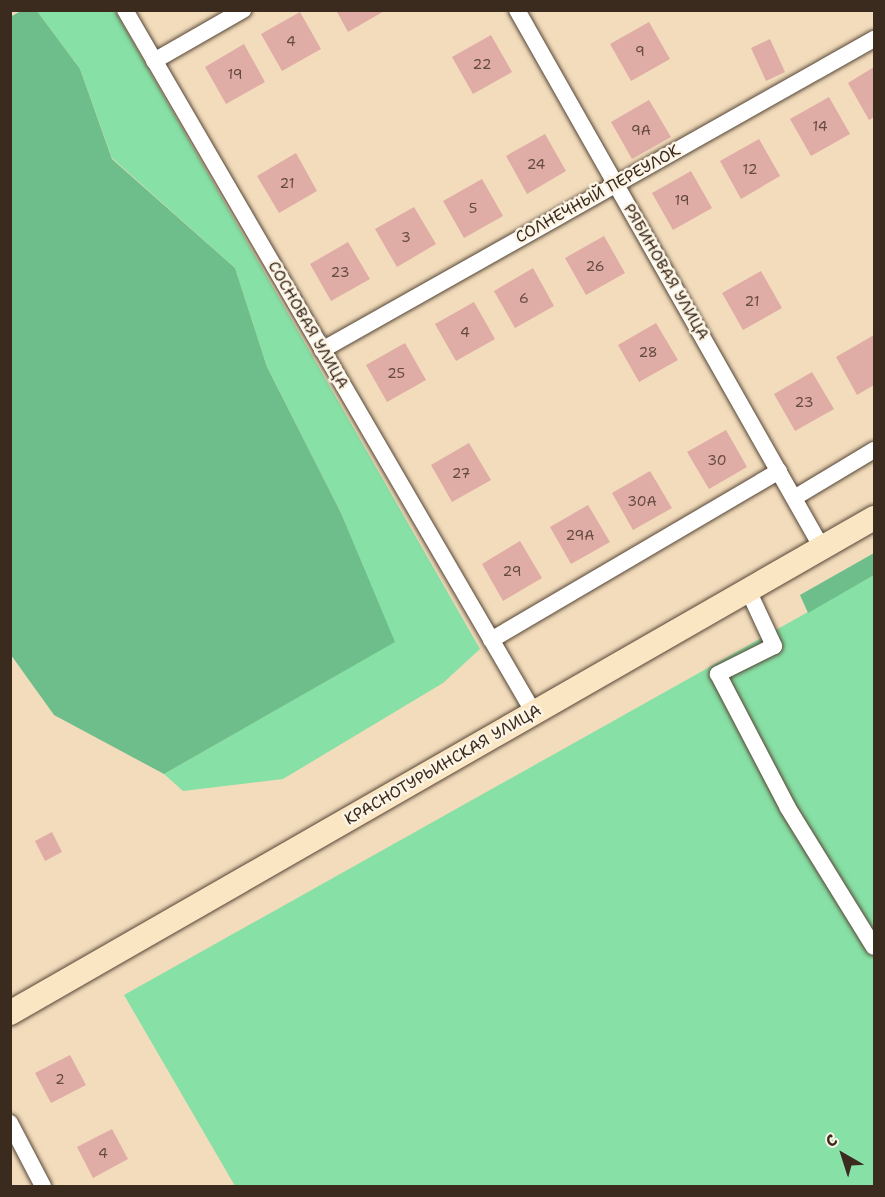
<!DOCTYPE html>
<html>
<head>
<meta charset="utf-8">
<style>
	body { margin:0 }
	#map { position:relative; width:885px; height:1197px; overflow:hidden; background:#f2dcbc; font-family:"Shantell Sans",sans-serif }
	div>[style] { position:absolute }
	.green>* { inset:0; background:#87e0a5 }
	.forest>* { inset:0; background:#6dbe8a }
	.building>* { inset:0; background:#e0aca6 }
	.roads { filter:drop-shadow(0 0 2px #564536) drop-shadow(0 0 2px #564536) }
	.minor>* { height:16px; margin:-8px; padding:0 8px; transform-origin:8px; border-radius:8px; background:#fff }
	.secondary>* { height:24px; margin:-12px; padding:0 12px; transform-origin:12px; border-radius:12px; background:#fbe6c4 }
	span { translate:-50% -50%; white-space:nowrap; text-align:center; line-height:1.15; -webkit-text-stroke:5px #fcf5e5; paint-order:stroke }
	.number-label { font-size:14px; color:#644a40 }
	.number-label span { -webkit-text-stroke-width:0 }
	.street-label { font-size:16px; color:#3b2a1e }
	.frame { position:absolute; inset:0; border:12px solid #3b2a1e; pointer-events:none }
	.north { position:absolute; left:813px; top:1125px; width:60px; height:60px; -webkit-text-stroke:4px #fcf5e5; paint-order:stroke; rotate:321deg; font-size:16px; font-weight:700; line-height:24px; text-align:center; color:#3b2a1e }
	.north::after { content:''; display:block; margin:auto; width:21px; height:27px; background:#3b2a1e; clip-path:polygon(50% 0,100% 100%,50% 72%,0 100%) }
</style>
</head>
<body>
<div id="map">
	<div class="green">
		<div style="clip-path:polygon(37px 11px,115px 11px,480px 649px,443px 683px,283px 779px,183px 791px,164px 774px,394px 642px,341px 513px,267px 367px,235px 268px,112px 158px,80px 69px)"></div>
		<div style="clip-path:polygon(874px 575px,874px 1186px,235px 1186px,124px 995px)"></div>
	</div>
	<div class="forest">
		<div style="clip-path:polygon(21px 11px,37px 11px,80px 69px,112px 159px,235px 268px,267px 367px,341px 513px,395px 642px,164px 774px,54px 715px,11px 655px,10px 17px)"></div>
		<div style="clip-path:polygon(874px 553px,874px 575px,808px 613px,800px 595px)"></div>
	</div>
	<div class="building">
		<div style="clip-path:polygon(336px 10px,386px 10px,348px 32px)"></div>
		<div style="clip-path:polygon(300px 12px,321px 49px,282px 71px,261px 34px)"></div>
		<div style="clip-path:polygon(649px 22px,670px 59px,631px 81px,610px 44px)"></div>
		<div style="clip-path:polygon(491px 35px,512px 72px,473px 94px,452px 57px)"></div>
		<div style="clip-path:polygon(770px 39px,785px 72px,766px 81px,751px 48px)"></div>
		<div style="clip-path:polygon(244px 44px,265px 82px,226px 104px,205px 67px)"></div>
		<div style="clip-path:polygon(874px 67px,874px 117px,869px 120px,848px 83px)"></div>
		<div style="clip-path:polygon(829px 97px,850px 134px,811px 156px,790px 119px)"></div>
		<div style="clip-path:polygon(649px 100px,671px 137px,632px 159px,611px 122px)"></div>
		<div style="clip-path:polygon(545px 134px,566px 171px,527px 194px,506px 156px)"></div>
		<div style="clip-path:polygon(759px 139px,780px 176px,741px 199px,720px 161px)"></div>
		<div style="clip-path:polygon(296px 153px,317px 191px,279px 213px,257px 176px)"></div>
		<div style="clip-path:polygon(691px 171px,712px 208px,673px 230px,652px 193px)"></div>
		<div style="clip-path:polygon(482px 179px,503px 216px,464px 238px,443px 201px)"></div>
		<div style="clip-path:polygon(414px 207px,436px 244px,397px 267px,375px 229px)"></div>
		<div style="clip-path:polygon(604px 236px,625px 273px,586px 295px,565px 258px)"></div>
		<div style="clip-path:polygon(348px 242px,370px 279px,331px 301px,310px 264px)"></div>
		<div style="clip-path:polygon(533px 268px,554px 306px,515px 328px,494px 291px)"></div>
		<div style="clip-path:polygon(761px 271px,782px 308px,743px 330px,722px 293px)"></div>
		<div style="clip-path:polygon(474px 302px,495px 339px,456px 361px,435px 324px)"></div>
		<div style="clip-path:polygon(656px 323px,678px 360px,639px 382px,618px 345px)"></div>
		<div style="clip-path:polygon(874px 335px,874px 385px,857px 395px,836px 357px)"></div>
		<div style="clip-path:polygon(405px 343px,426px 380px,387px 402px,366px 365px)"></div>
		<div style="clip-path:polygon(812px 372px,834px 409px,795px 431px,774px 394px)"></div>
		<div style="clip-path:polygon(726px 430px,747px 467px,709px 489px,687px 452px)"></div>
		<div style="clip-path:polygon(469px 443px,491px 480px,452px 502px,431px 465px)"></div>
		<div style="clip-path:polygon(650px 471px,672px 508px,633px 530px,612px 493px)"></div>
		<div style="clip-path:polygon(588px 505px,610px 542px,571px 564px,550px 527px)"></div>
		<div style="clip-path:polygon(520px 541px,542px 578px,503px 601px,482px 564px)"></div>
		<div style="clip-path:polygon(52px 832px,62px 852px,45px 861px,35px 841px)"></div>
		<div style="clip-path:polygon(70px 1055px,86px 1085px,51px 1103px,35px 1073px)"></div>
		<div style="clip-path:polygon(112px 1129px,128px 1159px,93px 1178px,77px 1147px)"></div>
	</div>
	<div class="roads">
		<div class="minor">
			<div style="left:125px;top:10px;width:813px;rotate:59.81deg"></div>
			<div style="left:517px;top:10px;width:618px;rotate:60.45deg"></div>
			<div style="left:154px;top:61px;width:103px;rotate:-29.8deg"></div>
			<div style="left:322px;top:350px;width:634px;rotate:-29.4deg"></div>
			<div style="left:794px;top:498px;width:93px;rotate:-31deg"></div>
			<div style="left:748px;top:590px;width:62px;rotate:65.1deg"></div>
			<div style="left:774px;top:646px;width:63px;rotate:153.4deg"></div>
			<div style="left:718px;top:674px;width:151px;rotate:62.4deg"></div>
			<div style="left:788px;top:808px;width:163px;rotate:58.3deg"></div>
			<div style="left:491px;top:640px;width:334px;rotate:-30.4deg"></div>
			<div style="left:10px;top:1123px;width:71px;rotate:62.4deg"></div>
		</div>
		<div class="secondary">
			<div style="left:10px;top:1013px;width:996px;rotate:-29.81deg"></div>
		</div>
	</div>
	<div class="number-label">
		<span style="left:291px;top:41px">4</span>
		<span style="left:640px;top:51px">9</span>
		<span style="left:482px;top:64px">22</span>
		<span style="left:235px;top:74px">19</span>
		<span style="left:820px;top:126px">14</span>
		<span style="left:641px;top:130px">9А</span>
		<span style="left:536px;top:164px">24</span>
		<span style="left:750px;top:169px">12</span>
		<span style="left:287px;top:183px">21</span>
		<span style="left:682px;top:200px">19</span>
		<span style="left:473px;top:208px">5</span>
		<span style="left:406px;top:237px">3</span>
		<span style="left:595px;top:266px">26</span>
		<span style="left:340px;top:272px">23</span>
		<span style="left:524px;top:298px">6</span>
		<span style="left:752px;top:301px">21</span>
		<span style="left:465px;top:332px">4</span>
		<span style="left:648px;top:352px">28</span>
		<span style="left:396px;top:373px">25</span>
		<span style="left:804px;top:402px">23</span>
		<span style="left:717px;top:460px">30</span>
		<span style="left:461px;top:473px">27</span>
		<span style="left:642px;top:501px">30А</span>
		<span style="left:580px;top:535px">29А</span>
		<span style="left:512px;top:571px">29</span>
		<span style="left:60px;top:1079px">2</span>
		<span style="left:103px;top:1153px">4</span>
	</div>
	<div class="street-label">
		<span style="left:598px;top:194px;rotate:-29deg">СОЛНЕЧНЫЙ ПЕРЕУЛОК</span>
		<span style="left:666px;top:272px;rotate:60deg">РЯБИНОВАЯ УЛИЦА</span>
		<span style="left:308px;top:325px;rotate:60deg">СОСНОВАЯ УЛИЦА</span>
		<span style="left:443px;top:765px;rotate:-30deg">КРАСНОТУРЬИНСКАЯ УЛИЦА</span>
	</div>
	<div class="frame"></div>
	<div class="north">С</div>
</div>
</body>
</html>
